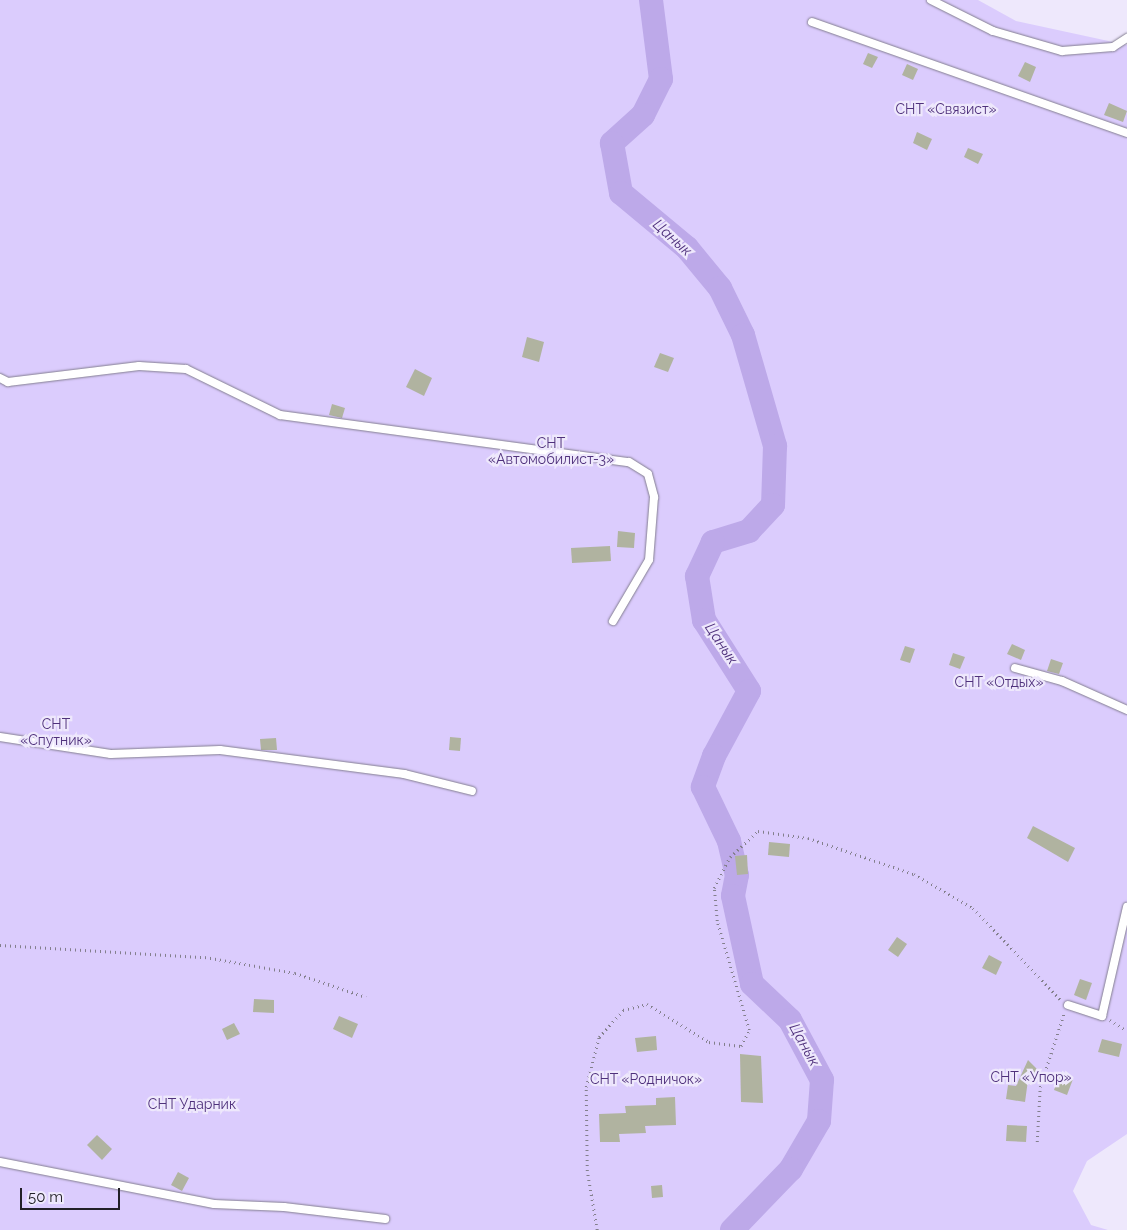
<!DOCTYPE html>
<html>
<head>
<meta charset="utf-8">
<style>
	body { margin:0 }
	#map { position:relative; width:1127px; height:1230px; overflow:hidden; background:#eee8fc; font-family:Raleway,sans-serif }
	div>[style] { position:absolute }
	.green>* { inset:0; background:#dbccfd }
	.river>* { height:24px; margin:-12px; padding:0 12px; transform-origin:12px; border-radius:12px; background:#bda9e9 }
	.building>* { inset:0; background:#b0b3a0 }
	.path>* { height:2.5px; margin-top:-1.25px; transform-origin:0; background:repeating-linear-gradient(90deg,#837f8c 0 1px,transparent 0 5px) }
	.roads { filter:drop-shadow(0 0 1px #837e90) drop-shadow(0 0 1px #837e90) }
	.service>* { height:8px; margin:-4px; padding:0 4px; transform-origin:4px; border-radius:4px; background:#fff }
	span { translate:-50% -50%; white-space:nowrap; text-align:center; line-height:1.15; -webkit-text-stroke:4.5px #eee8fc; paint-order:stroke }
	.park-label { font-size:14px; color:#4f317c }
	.water-label { font-size:15px; color:#4f317c; font-style:italic }
	.scale { position:absolute; left:20px; top:1188px; width:100px; height:22px; box-sizing:border-box; border:2px solid #222027; border-top:0; padding-left:6px; font-size:15px; line-height:18px; white-space:nowrap; color:#222027; -webkit-text-stroke:4px #eee8fc; paint-order:stroke }
</style>
</head>
<body>
<div id="map">
	<div class="green">
		<div style="clip-path:polygon(0 0,978px 0,1016px 21px,1127px 45px,1127px 1134px,1087px 1161px,1073px 1191px,1091px 1225px,1108px 1230px,0 1230px)"></div>
	</div>
	<div class="river">
		<div style="left:651px;top:0;width:80px;rotate:82.8deg"></div>
		<div style="left:661px;top:79px;width:40px;rotate:116.6deg"></div>
		<div style="left:643px;top:115px;width:42px;rotate:137.9deg"></div>
		<div style="left:612px;top:143px;width:51px;rotate:79.8deg"></div>
		<div style="left:621px;top:193px;width:86px;rotate:39.8deg"></div>
		<div style="left:687px;top:248px;width:52px;rotate:50.5deg"></div>
		<div style="left:720px;top:288px;width:52px;rotate:63.9deg"></div>
		<div style="left:743px;top:335px;width:116px;rotate:73.9deg"></div>
		<div style="left:775px;top:446px;width:59px;rotate:91.9deg"></div>
		<div style="left:773px;top:505px;width:35px;rotate:133deg"></div>
		<div style="left:749px;top:531px;width:38px;rotate:163deg"></div>
		<div style="left:713px;top:542px;width:38px;rotate:115deg"></div>
		<div style="left:697px;top:576px;width:45px;rotate:81deg"></div>
		<div style="left:704px;top:620px;width:84px;rotate:57.6deg"></div>
		<div style="left:749px;top:691px;width:74px;rotate:118.3deg"></div>
		<div style="left:714px;top:756px;width:33px;rotate:110deg"></div>
		<div style="left:703px;top:787px;width:60px;rotate:64.3deg"></div>
		<div style="left:729px;top:841px;width:35px;rotate:77deg"></div>
		<div style="left:737px;top:875px;width:21px;rotate:101deg"></div>
		<div style="left:733px;top:896px;width:90px;rotate:77.8deg"></div>
		<div style="left:752px;top:984px;width:52px;rotate:43.5deg"></div>
		<div style="left:790px;top:1020px;width:68px;rotate:61.9deg"></div>
		<div style="left:822px;top:1080px;width:41px;rotate:94.2deg"></div>
		<div style="left:819px;top:1121px;width:56px;rotate:120.3deg"></div>
		<div style="left:791px;top:1169px;width:85px;rotate:134deg"></div>
	</div>
	<div class="building">
		<div style="clip-path:polygon(868px 53px,878px 57px,872px 68px,863px 64px)"></div>
		<div style="clip-path:polygon(1025px 62px,1036px 67px,1030px 82px,1018px 76px)"></div>
		<div style="clip-path:polygon(907px 64px,918px 69px,913px 80px,902px 75px)"></div>
		<div style="clip-path:polygon(1109px 103px,1127px 111px,1123px 122px,1104px 115px)"></div>
		<div style="clip-path:polygon(917px 132px,932px 139px,927px 150px,913px 143px)"></div>
		<div style="clip-path:polygon(968px 148px,983px 154px,978px 164px,964px 157px)"></div>
		<div style="clip-path:polygon(527px 337px,544px 342px,539px 362px,522px 357px)"></div>
		<div style="clip-path:polygon(660px 353px,674px 358px,668px 372px,654px 367px)"></div>
		<div style="clip-path:polygon(415px 369px,432px 378px,424px 396px,406px 387px)"></div>
		<div style="clip-path:polygon(332px 404px,345px 408px,342px 418px,329px 415px)"></div>
		<div style="clip-path:polygon(618px 531px,635px 533px,634px 548px,617px 547px)"></div>
		<div style="clip-path:polygon(610px 546px,611px 561px,572px 563px,571px 548px)"></div>
		<div style="clip-path:polygon(1012px 644px,1025px 650px,1021px 660px,1007px 654px)"></div>
		<div style="clip-path:polygon(905px 646px,915px 649px,910px 663px,900px 660px)"></div>
		<div style="clip-path:polygon(953px 653px,965px 657px,960px 669px,949px 665px)"></div>
		<div style="clip-path:polygon(1051px 659px,1063px 663px,1059px 674px,1047px 671px)"></div>
		<div style="clip-path:polygon(450px 737px,461px 738px,460px 751px,449px 750px)"></div>
		<div style="clip-path:polygon(276px 738px,277px 750px,261px 750px,260px 739px)"></div>
		<div style="clip-path:polygon(1033px 826px,1075px 848px,1068px 862px,1027px 838px)"></div>
		<div style="clip-path:polygon(769px 842px,790px 844px,789px 857px,768px 855px)"></div>
		<div style="clip-path:polygon(747px 855px,748px 874px,737px 875px,735px 856px)"></div>
		<div style="clip-path:polygon(897px 937px,907px 944px,898px 957px,888px 950px)"></div>
		<div style="clip-path:polygon(989px 955px,1002px 962px,996px 975px,982px 968px)"></div>
		<div style="clip-path:polygon(1080px 979px,1092px 983px,1086px 1000px,1074px 995px)"></div>
		<div style="clip-path:polygon(254px 999px,274px 1000px,274px 1013px,253px 1012px)"></div>
		<div style="clip-path:polygon(339px 1016px,358px 1024px,352px 1038px,333px 1029px)"></div>
		<div style="clip-path:polygon(234px 1023px,240px 1034px,227px 1040px,222px 1029px)"></div>
		<div style="clip-path:polygon(656px 1036px,657px 1050px,637px 1052px,635px 1038px)"></div>
		<div style="clip-path:polygon(1102px 1039px,1122px 1044px,1119px 1057px,1098px 1052px)"></div>
		<div style="clip-path:polygon(740px 1054px,761px 1056px,763px 1103px,741px 1102px)"></div>
		<div style="clip-path:polygon(1028px 1060px,1039px 1071px,1033px 1082px,1028px 1080px,1025px 1102px,1006px 1099px,1008px 1085px,1016px 1086px)"></div>
		<div style="clip-path:polygon(1060px 1074px,1073px 1079px,1067px 1095px,1054px 1090px)"></div>
		<div style="clip-path:polygon(675px 1097px,676px 1125px,645px 1126px,646px 1133px,619px 1134px,620px 1142px,600px 1142px,599px 1114px,626px 1113px,625px 1106px,656px 1105px,656px 1098px)"></div>
		<div style="clip-path:polygon(1007px 1125px,1027px 1126px,1026px 1142px,1006px 1141px)"></div>
		<div style="clip-path:polygon(97px 1135px,112px 1149px,102px 1160px,87px 1145px)"></div>
		<div style="clip-path:polygon(178px 1172px,189px 1178px,182px 1191px,171px 1185px)"></div>
		<div style="clip-path:polygon(662px 1185px,663px 1197px,652px 1198px,651px 1186px)"></div>
	</div>
	<div class="path">
		<div style="left:0;top:945px;width:205px;rotate:3.4deg"></div>
		<div style="left:205px;top:957px;width:91px;rotate:10.1deg"></div>
		<div style="left:295px;top:973px;width:75px;rotate:18.7deg"></div>
		<div style="left:1110px;top:1020px;width:20px;rotate:33deg"></div>
		<div style="left:1037px;top:1142px;width:55px;rotate:-86.9deg"></div>
		<div style="left:1040px;top:1087px;width:78px;rotate:-72deg"></div>
		<div style="left:597px;top:1230px;width:60px;rotate:-99.6deg"></div>
		<div style="left:587px;top:1171px;width:84px;rotate:-90.7deg"></div>
		<div style="left:586px;top:1087px;width:52px;rotate:-75.4deg"></div>
		<div style="left:599px;top:1037px;width:36px;rotate:-48deg"></div>
		<div style="left:623px;top:1010px;width:25px;rotate:-14deg"></div>
		<div style="left:647px;top:1004px;width:73px;rotate:31.5deg"></div>
		<div style="left:709px;top:1042px;width:32px;rotate:7deg"></div>
		<div style="left:741px;top:1046px;width:18px;rotate:-63deg"></div>
		<div style="left:749px;top:1030px;width:114px;rotate:-106.4deg"></div>
		<div style="left:717px;top:921px;width:33px;rotate:-95deg"></div>
		<div style="left:714px;top:888px;width:35px;rotate:-63deg"></div>
		<div style="left:730px;top:857px;width:38px;rotate:-43deg"></div>
		<div style="left:758px;top:831px;width:50px;rotate:8deg"></div>
		<div style="left:808px;top:838px;width:112px;rotate:18.8deg"></div>
		<div style="left:914px;top:874px;width:68px;rotate:30deg"></div>
		<div style="left:973px;top:908px;width:127px;rotate:46.3deg"></div>
	</div>
	<div class="roads">
		<div class="service">
			<div style="left:931px;top:0;width:69px;rotate:26.6deg"></div>
			<div style="left:993px;top:31px;width:72px;rotate:16.2deg"></div>
			<div style="left:1062px;top:51px;width:51px;rotate:-4.5deg"></div>
			<div style="left:1113px;top:47px;width:17px;rotate:-33deg"></div>
			<div style="left:812px;top:22px;width:334px;rotate:19.4deg"></div>
			<div style="left:0;top:378px;width:9px;rotate:27deg"></div>
			<div style="left:8px;top:382px;width:132px;rotate:-7deg"></div>
			<div style="left:139px;top:366px;width:47px;rotate:3.7deg"></div>
			<div style="left:186px;top:369px;width:105px;rotate:26.1deg"></div>
			<div style="left:280px;top:415px;width:352px;rotate:7.7deg"></div>
			<div style="left:629px;top:462px;width:22px;rotate:32deg"></div>
			<div style="left:648px;top:474px;width:24px;rotate:75deg"></div>
			<div style="left:654px;top:497px;width:63px;rotate:94.5deg"></div>
			<div style="left:649px;top:560px;width:71px;rotate:120.5deg"></div>
			<div style="left:1015px;top:668px;width:49px;rotate:15.5deg"></div>
			<div style="left:1062px;top:681px;width:71px;rotate:24deg"></div>
			<div style="left:0;top:737px;width:112px;rotate:8.7deg"></div>
			<div style="left:111px;top:754px;width:109px;rotate:-2.1deg"></div>
			<div style="left:220px;top:750px;width:186px;rotate:7.4deg"></div>
			<div style="left:404px;top:774px;width:70px;rotate:14deg"></div>
			<div style="left:1068px;top:1005px;width:36px;rotate:18deg"></div>
			<div style="left:1102px;top:1016px;width:112px;rotate:-77.1deg"></div>
			<div style="left:0;top:1162px;width:218px;rotate:11.1deg"></div>
			<div style="left:214px;top:1204px;width:70px;rotate:2.5deg"></div>
			<div style="left:284px;top:1207px;width:102px;rotate:6.8deg"></div>
		</div>
	</div>
	<div class="park-label">
		<span style="left:946px;top:109px">СНТ «Связист»</span>
		<span style="left:551px;top:451px">СНТ<br>«Автомобилист-3»</span>
		<span style="left:999px;top:682px">СНТ «Отдых»</span>
		<span style="left:56px;top:732px">СНТ<br>«Спутник»</span>
		<span style="left:1031px;top:1077px">СНТ «Упор»</span>
		<span style="left:646px;top:1079px">СНТ «Родничок»</span>
		<span style="left:192px;top:1104px">СНТ Ударник</span>
	</div>
	<div class="water-label">
		<span style="left:672px;top:238px;rotate:42deg">Цанык</span>
		<span style="left:721px;top:644px;rotate:56deg">Цанык</span>
		<span style="left:804px;top:1045px;rotate:61deg">Цанык</span>
	</div>
	<div class="scale">50 m</div>
</div>
</body>
</html>
